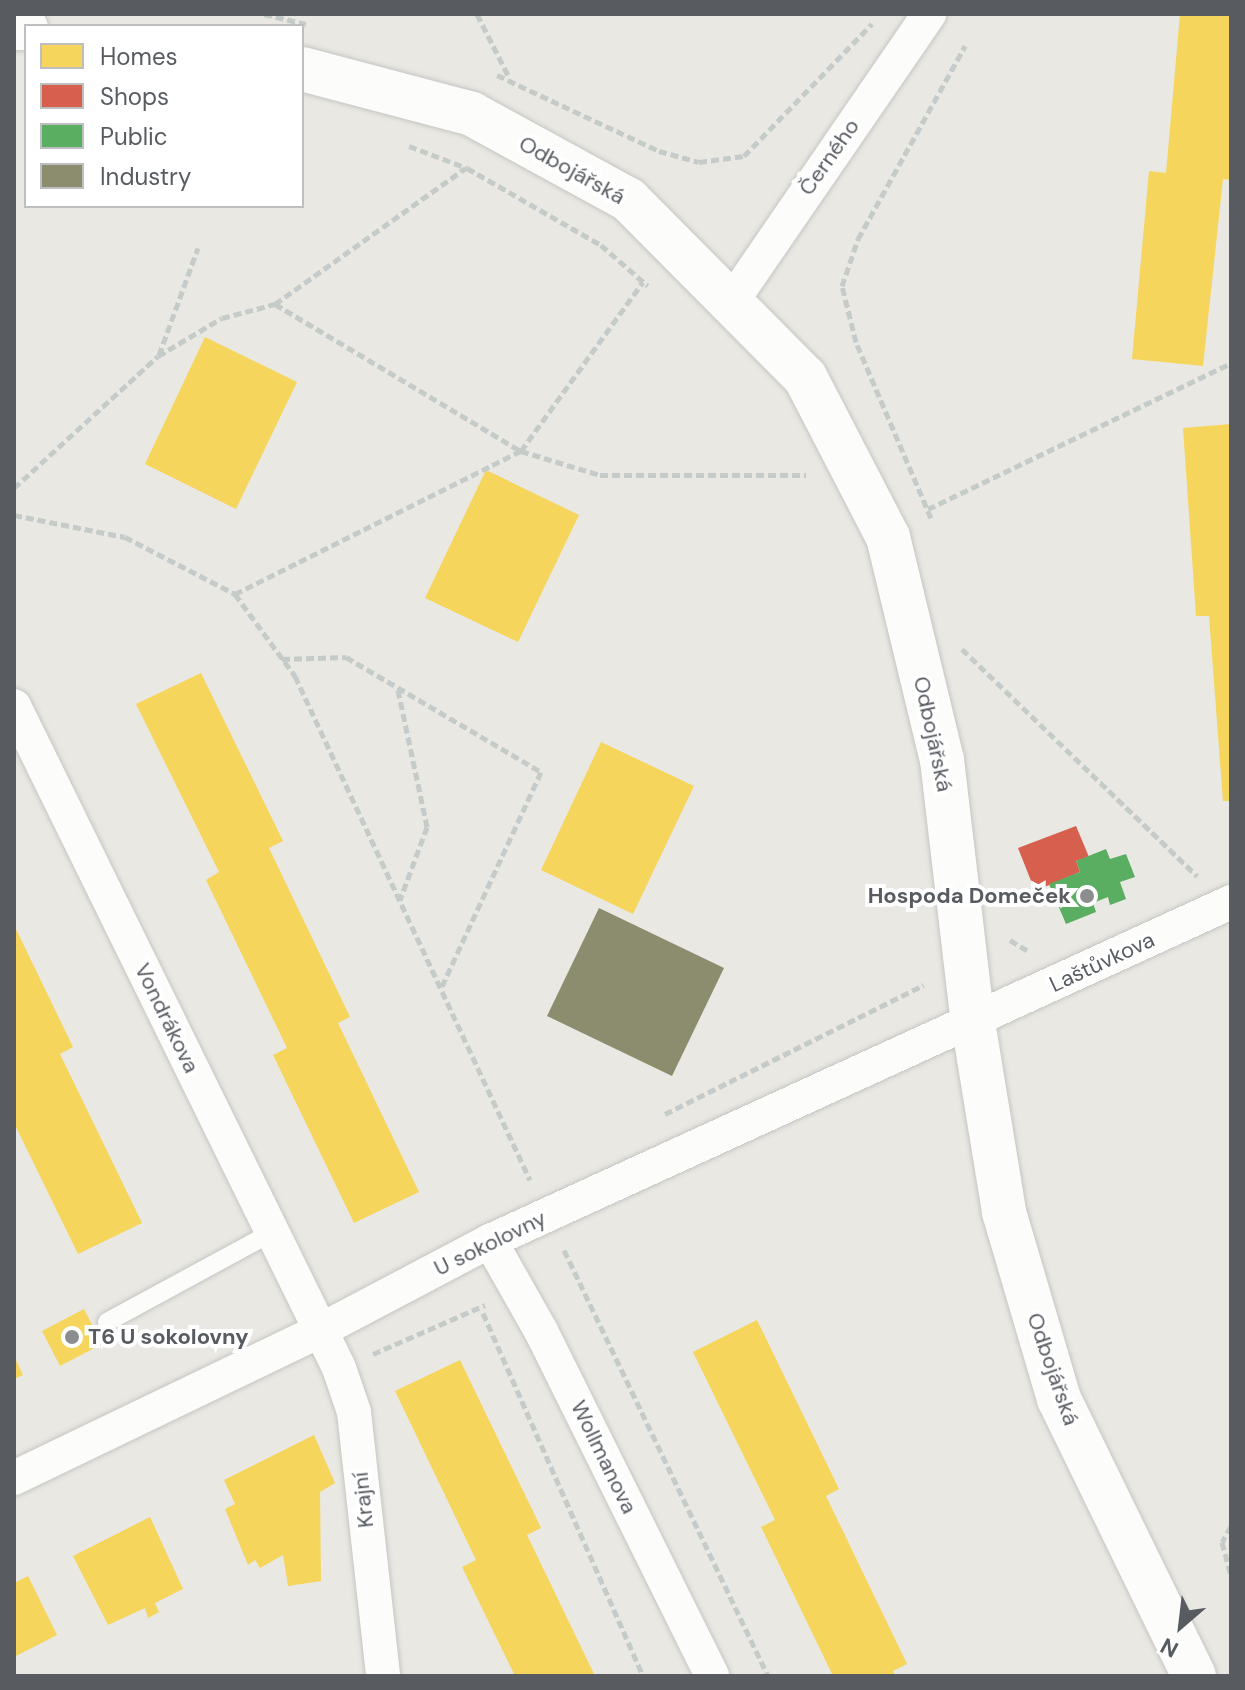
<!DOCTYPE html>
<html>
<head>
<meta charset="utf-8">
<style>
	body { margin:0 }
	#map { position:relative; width:1245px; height:1690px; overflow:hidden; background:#e9e8e2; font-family:"DM Sans",sans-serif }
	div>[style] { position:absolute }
	.homes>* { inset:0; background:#f6d55c }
	.shops>* { inset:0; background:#d6604d }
	.public>* { inset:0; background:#5aae61 }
	.industry>* { inset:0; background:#8c8c6e }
	.path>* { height:5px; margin-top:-2.5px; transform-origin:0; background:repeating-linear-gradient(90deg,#c5cbc8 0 8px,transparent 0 12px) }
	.roads { filter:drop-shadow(0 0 2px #c5c5c3) drop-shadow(0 0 2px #c5c5c3) }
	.lane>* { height:18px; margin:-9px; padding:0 9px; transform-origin:9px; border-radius:9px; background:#fcfcfb }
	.street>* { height:34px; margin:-17px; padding:0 17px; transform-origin:17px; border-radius:17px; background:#fcfcfb }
	.secondary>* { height:44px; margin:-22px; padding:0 22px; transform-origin:22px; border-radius:22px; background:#fcfcfb }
	.dots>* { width:22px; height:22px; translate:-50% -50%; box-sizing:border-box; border:4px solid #fff; border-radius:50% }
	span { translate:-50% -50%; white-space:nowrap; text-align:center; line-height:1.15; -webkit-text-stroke:8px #fff; paint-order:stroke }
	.street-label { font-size:22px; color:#585c61 }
	.poi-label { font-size:22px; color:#585c61; font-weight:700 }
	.right { translate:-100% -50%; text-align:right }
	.left { translate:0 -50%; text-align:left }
	.frame { position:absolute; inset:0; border:16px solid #585c61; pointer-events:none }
	.legend { position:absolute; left:24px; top:24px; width:280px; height:184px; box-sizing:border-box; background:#fff; border:2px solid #bcbec0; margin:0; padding:10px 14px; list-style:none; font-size:24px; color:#585c61 }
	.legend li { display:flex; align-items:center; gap:16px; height:40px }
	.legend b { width:40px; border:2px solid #bcbec0 }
	.north { position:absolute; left:1141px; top:1586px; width:80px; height:80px; -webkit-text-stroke:6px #fff; paint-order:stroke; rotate:208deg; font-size:22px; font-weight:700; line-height:32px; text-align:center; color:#585c61 }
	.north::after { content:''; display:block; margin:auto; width:28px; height:36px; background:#585c61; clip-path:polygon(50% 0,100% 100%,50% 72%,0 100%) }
</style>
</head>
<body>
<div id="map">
	<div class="homes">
		<div style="clip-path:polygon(1180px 14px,1231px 14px,1231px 180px,1223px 179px,1203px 366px,1132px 359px,1149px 171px,1166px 173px)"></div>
		<div style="clip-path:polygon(205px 337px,297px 382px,236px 509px,145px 464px)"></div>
		<div style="clip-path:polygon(1231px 424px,1231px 801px,1223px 801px,1209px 616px,1196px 616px,1183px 428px)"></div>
		<div style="clip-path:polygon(486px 470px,579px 515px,518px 642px,425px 598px)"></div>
		<div style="clip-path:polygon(201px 673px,283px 841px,269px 848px,350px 1017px,338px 1023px,419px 1192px,354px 1223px,273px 1055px,287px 1048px,206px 880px,219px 872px,136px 704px)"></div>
		<div style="clip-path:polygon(601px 742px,694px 786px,633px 914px,541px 870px)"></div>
		<div style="clip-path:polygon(14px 925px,73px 1047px,60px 1054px,142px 1223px,78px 1254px,14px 1123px)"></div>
		<div style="clip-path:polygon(84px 1309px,102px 1344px,60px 1366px,42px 1331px)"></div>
		<div style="clip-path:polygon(757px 1320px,839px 1489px,826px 1496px,907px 1664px,893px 1671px,896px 1676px,833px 1676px,761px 1527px,775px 1520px,693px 1352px)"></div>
		<div style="clip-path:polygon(14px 1356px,23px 1375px,14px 1379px)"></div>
		<div style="clip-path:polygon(460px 1360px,541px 1528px,527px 1535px,595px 1676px,515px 1676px,462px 1567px,476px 1560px,395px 1391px)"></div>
		<div style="clip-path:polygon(314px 1435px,335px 1483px,320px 1492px,321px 1581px,288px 1586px,283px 1555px,260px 1568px,255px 1560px,248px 1565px,225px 1509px,235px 1504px,224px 1480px)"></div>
		<div style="clip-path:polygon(150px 1517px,183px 1589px,155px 1603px,159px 1612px,148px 1618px,145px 1608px,108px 1625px,73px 1556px)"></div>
		<div style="clip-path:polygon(28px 1576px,57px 1635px,14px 1657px,14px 1583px)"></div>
	</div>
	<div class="shops">
		<div style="clip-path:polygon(1076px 826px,1089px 857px,1076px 861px,1080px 872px,1035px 891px,1018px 848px)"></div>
	</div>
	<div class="public">
		<div style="clip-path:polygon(1106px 849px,1110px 859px,1126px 854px,1135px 877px,1120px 882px,1126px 899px,1110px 905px,1108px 897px,1093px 903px,1096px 912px,1066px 924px,1049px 884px,1080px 872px,1076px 861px)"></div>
	</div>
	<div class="industry">
		<div style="clip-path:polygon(599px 908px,724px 968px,672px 1076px,547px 1016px)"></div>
	</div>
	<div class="path">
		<div style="left:264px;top:14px;width:43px;rotate:13.4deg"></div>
		<div style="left:477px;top:14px;width:71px;rotate:63.1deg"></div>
		<div style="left:497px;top:75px;width:179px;rotate:25.1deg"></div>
		<div style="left:659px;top:151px;width:41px;rotate:15.4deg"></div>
		<div style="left:699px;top:162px;width:45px;rotate:-7.6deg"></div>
		<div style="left:744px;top:156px;width:184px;rotate:-45.9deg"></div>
		<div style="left:409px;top:146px;width:62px;rotate:20.8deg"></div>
		<div style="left:467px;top:168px;width:155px;rotate:29.9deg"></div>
		<div style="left:601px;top:245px;width:62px;rotate:41.1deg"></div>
		<div style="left:275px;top:304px;width:287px;rotate:30.9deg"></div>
		<div style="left:521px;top:451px;width:83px;rotate:16.9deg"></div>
		<div style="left:600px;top:475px;width:206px"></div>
		<div style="left:159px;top:355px;width:114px;rotate:-70deg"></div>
		<div style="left:14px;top:488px;width:195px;rotate:-42.5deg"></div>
		<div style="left:158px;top:356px;width:74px;rotate:-30.7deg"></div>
		<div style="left:222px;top:318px;width:55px;rotate:-14.8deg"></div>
		<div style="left:275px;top:304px;width:234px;rotate:-35.5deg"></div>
		<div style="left:928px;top:509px;width:336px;rotate:-25.7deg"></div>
		<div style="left:14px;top:515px;width:113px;rotate:11.2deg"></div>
		<div style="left:125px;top:537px;width:124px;rotate:27.4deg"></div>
		<div style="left:235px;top:594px;width:102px;rotate:53.8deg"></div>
		<div style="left:295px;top:676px;width:556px;rotate:65deg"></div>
		<div style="left:931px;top:518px;width:191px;rotate:-113.1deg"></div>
		<div style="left:856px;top:342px;width:58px;rotate:-104deg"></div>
		<div style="left:842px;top:286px;width:50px;rotate:-71.2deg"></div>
		<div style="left:858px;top:239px;width:221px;rotate:-61deg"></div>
		<div style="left:235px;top:594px;width:320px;rotate:-26.6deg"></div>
		<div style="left:521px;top:451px;width:208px;rotate:-54.2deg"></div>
		<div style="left:962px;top:649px;width:327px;rotate:44deg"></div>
		<div style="left:282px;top:659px;width:64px;rotate:-1.8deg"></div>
		<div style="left:346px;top:657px;width:226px;rotate:30.5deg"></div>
		<div style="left:541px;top:772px;width:238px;rotate:114.8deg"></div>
		<div style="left:398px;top:690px;width:140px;rotate:78deg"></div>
		<div style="left:427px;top:827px;width:78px;rotate:110.3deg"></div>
		<div style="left:1010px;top:940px;width:21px;rotate:31deg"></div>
		<div style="left:665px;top:1114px;width:289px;rotate:-26.5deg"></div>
		<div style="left:564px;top:1250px;width:472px;rotate:64.4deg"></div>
		<div style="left:483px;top:1313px;width:397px;rotate:66.2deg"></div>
		<div style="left:373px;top:1354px;width:122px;rotate:-23.6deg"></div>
		<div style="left:1231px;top:1526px;width:18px;rotate:119deg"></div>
		<div style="left:1222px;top:1542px;width:34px;rotate:75deg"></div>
	</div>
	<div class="roads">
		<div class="lane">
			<div style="left:107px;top:1322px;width:189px;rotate:-28.5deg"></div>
		</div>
		<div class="street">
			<div style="left:732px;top:301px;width:348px;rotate:-55.5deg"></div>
			<div style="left:14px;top:706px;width:737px;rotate:63.85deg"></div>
			<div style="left:339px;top:1368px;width:46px;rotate:71.2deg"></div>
			<div style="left:354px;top:1412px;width:266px;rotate:83.7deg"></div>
			<div style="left:490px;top:1241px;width:103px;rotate:60.5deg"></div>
			<div style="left:541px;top:1331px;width:385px;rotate:63.6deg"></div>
			<div style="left:14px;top:1478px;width:341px;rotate:-25.7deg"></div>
			<div style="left:321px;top:1330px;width:191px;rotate:-27.8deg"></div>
			<div style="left:490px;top:1241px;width:815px;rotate:-24.58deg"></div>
		</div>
		<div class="secondary">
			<div style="left:14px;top:28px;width:12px"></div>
			<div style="left:302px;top:69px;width:176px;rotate:14.8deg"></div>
			<div style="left:472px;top:114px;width:179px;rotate:28.7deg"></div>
			<div style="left:629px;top:200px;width:250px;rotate:45.2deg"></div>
			<div style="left:805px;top:377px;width:180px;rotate:62.6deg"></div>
			<div style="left:888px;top:537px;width:229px;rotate:76.4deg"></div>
			<div style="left:942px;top:760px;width:264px;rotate:83.3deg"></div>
			<div style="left:973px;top:1022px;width:193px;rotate:80.7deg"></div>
			<div style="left:1004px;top:1212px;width:195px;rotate:73.6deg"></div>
			<div style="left:1059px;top:1399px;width:308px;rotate:64deg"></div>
		</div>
	</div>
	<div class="dots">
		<div style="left:1087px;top:896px;background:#8b8d8e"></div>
		<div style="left:72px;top:1337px;background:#8b8d8e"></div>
	</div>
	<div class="street-label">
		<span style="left:829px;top:157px;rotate:-55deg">Černého</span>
		<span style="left:572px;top:170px;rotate:29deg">Odbojářská</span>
		<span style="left:933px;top:734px;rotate:78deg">Odbojářská</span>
		<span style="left:1102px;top:962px;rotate:-25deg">Laštůvkova</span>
		<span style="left:167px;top:1018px;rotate:64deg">Vondrákova</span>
		<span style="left:490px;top:1243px;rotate:-26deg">U sokolovny</span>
		<span style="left:1053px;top:1369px;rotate:71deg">Odbojářská</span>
		<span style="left:604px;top:1457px;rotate:64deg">Wollmanova</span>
		<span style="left:363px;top:1500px;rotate:-96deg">Krajní</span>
	</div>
	<div class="poi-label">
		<span class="right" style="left:1071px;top:896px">Hospoda Domeček</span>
		<span class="left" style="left:88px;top:1337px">T6 U sokolovny</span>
	</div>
	<div class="frame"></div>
	<ul class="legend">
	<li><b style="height:22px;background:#f6d55c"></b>Homes</li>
	<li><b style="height:22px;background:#d6604d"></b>Shops</li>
	<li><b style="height:22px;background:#5aae61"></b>Public</li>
	<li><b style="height:22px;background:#8c8c6e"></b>Industry</li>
	</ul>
	<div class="north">N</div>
</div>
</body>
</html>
